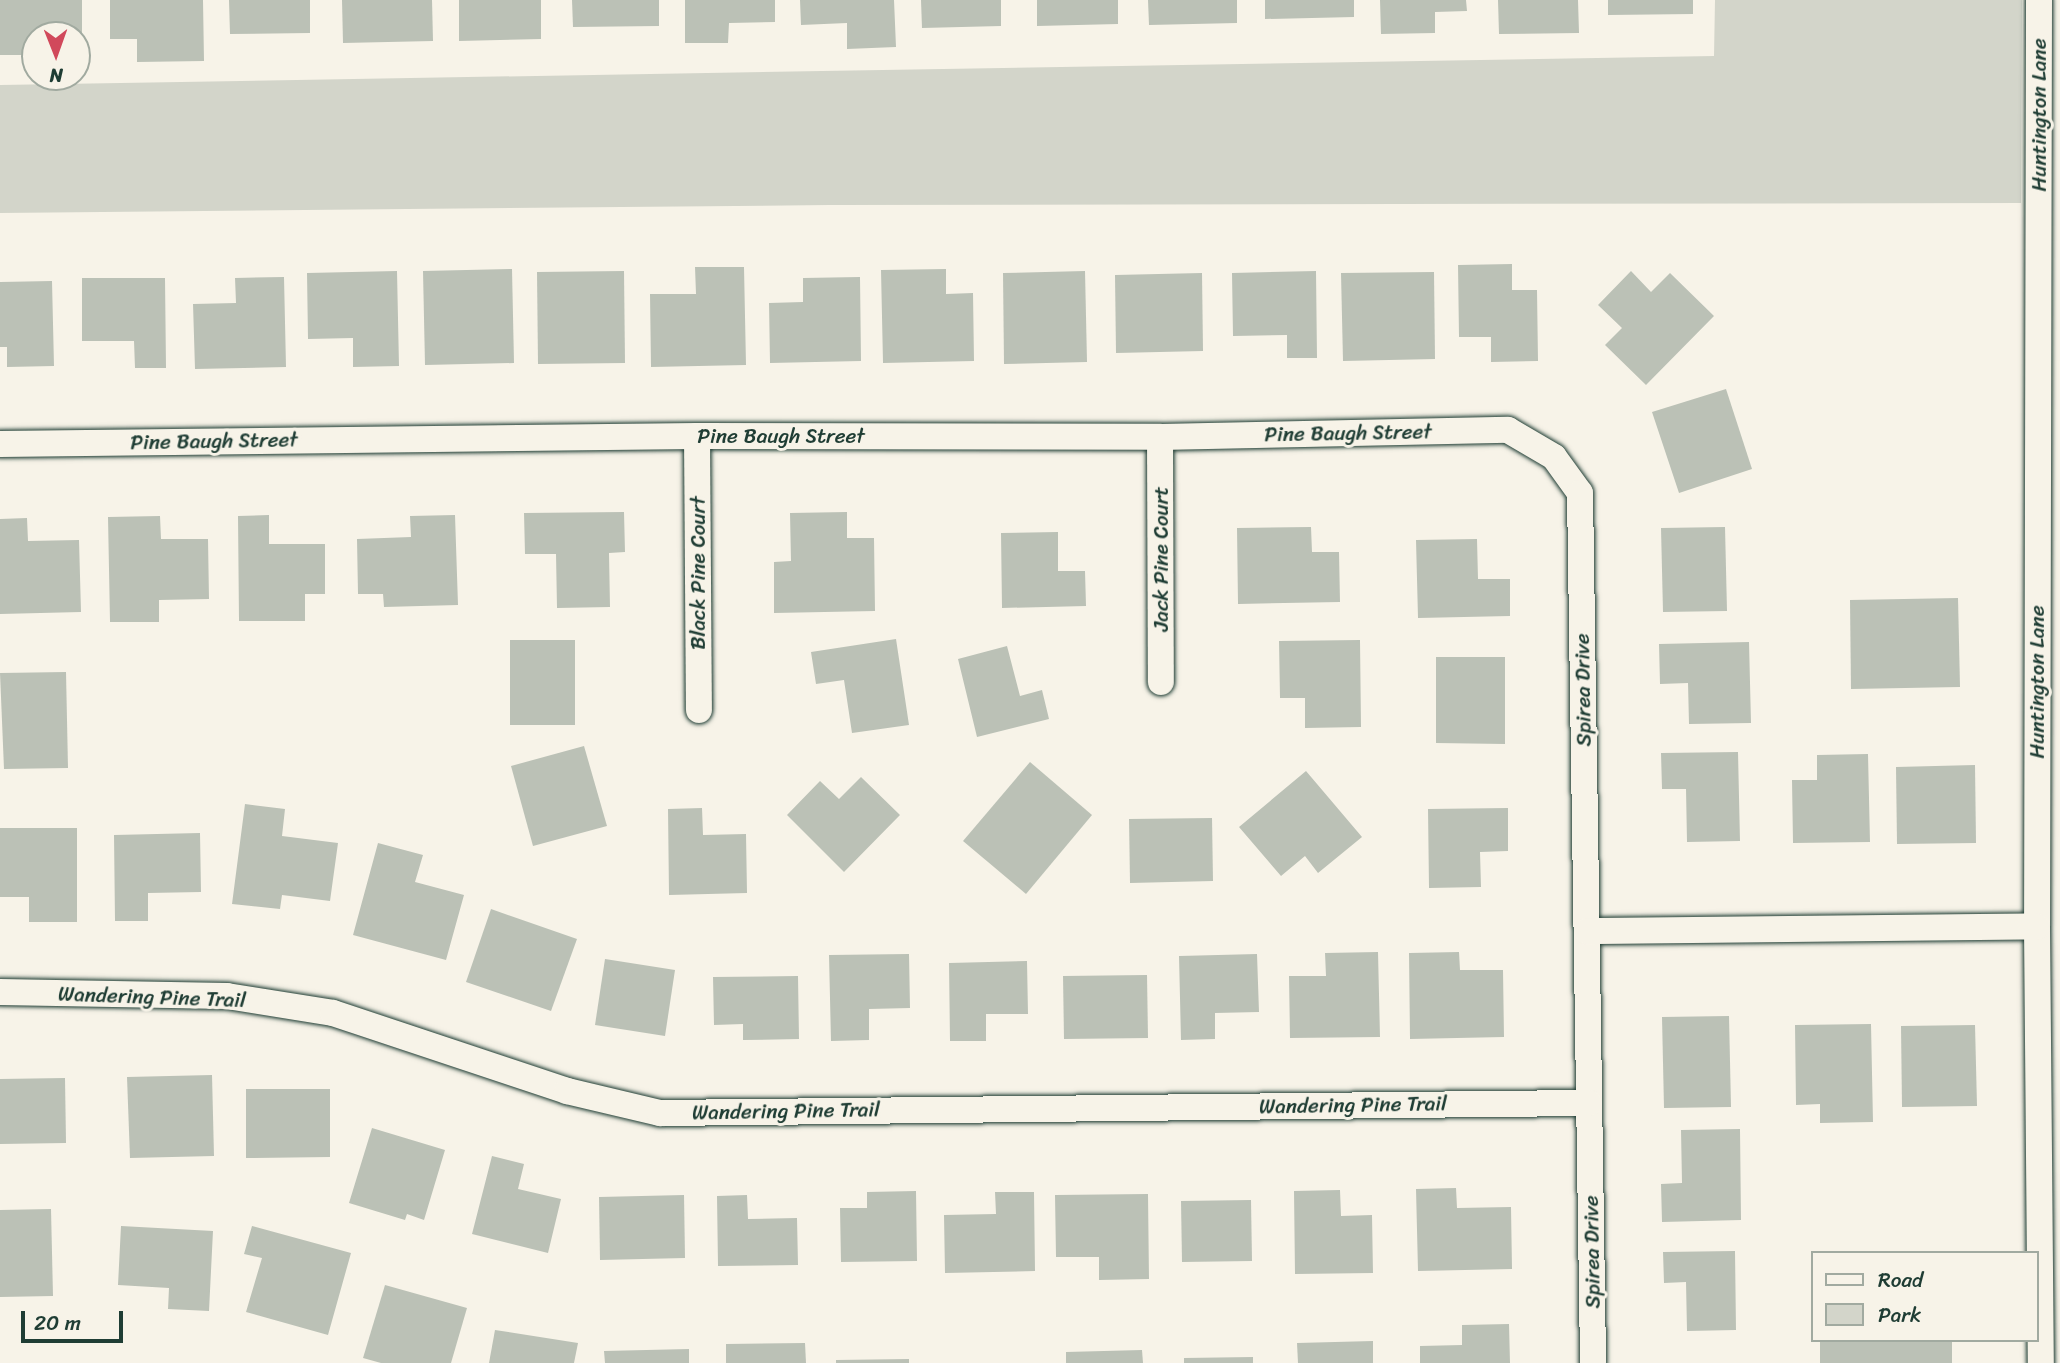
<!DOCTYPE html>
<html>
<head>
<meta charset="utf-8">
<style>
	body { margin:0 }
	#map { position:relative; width:2060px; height:1363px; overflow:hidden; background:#f7f3e8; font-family:Sriracha,sans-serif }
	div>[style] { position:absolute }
	.green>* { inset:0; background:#d3d5ca }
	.building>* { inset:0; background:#bbc1b6 }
	.roads { filter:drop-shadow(0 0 2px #1f3d34) drop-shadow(0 0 2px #1f3d34) }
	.minor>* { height:26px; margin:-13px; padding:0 13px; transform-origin:13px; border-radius:13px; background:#f7f3e8 }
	span { translate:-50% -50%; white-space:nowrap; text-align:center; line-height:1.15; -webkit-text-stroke:6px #f7f3e8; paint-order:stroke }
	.street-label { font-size:21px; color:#1f3d34 }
	.legend { position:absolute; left:1811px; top:1251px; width:228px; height:91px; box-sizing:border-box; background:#f7f3e8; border:2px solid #a1aaa0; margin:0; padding:9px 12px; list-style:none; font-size:21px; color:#1f3d34 }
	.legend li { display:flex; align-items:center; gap:14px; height:35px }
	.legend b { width:35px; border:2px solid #a1aaa0 }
	.north { position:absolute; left:21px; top:21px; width:70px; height:70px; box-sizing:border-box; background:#f7f3e8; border:2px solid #a1aaa0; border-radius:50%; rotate:179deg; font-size:19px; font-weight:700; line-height:28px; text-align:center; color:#1f3d34 }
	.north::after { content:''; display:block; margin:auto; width:24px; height:32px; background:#d1495b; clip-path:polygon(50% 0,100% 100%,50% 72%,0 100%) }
	.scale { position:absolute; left:21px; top:1311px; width:102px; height:32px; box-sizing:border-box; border:4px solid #1f3d34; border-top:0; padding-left:9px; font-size:21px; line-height:24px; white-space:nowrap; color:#1f3d34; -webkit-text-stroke:5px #f7f3e8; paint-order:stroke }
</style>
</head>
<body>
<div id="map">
	<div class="green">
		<div style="clip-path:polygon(1715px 0,2022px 0,2021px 203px,829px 205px,0 213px,0 85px,1714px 56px)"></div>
	</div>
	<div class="building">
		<div style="clip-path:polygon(0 0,82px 0,82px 34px,35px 35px,35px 55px,0 55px)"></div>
		<div style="clip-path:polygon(110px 0,203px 0,204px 61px,137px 62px,137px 39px,110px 39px)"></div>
		<div style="clip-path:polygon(229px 0,310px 0,310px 33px,230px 34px)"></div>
		<div style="clip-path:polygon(342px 0,432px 0,433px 41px,343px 43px)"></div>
		<div style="clip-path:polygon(459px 0,541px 0,541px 39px,459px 41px)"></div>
		<div style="clip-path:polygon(572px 0,659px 0,659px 26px,573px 27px)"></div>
		<div style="clip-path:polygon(685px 0,775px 0,775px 22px,729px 23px,728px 43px,685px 43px)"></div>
		<div style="clip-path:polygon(800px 0,894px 0,896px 47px,847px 49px,847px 23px,801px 25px)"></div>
		<div style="clip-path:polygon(921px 0,1001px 0,1001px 26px,922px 28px)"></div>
		<div style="clip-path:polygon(1037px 0,1118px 0,1118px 24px,1037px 26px)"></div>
		<div style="clip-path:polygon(1148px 0,1237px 0,1237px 23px,1149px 25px)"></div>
		<div style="clip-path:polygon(1265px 0,1354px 0,1354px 17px,1265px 19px)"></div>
		<div style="clip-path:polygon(1380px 0,1466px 0,1467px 11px,1435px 12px,1435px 33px,1381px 34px)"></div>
		<div style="clip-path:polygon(1498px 0,1578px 0,1579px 33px,1499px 34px)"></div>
		<div style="clip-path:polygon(1608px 0,1693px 0,1693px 14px,1608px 15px)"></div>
		<div style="clip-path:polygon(1512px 264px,1512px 290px,1537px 290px,1538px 361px,1491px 362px,1491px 337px,1459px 337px,1458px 265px)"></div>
		<div style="clip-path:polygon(695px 267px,744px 267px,746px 365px,651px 367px,650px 294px,696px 294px)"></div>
		<div style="clip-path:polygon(512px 269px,514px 363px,425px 365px,423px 271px)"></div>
		<div style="clip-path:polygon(946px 269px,946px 294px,973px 293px,974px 361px,883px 363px,881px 270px)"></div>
		<div style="clip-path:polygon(397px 271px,399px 366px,353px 367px,353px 338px,308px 339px,307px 273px)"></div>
		<div style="clip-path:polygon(624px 271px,625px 363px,538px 364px,537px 272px)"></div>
		<div style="clip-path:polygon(1085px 271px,1087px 362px,1004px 364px,1003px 273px)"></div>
		<div style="clip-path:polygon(1316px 271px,1317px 358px,1287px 358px,1287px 335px,1233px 336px,1232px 273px)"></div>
		<div style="clip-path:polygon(1631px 271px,1651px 292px,1670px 273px,1714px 316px,1646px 385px,1605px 345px,1622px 328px,1598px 305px)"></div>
		<div style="clip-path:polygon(1434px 272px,1435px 359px,1343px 361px,1341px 273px)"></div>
		<div style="clip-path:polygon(1202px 273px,1203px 351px,1116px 353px,1115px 275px)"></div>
		<div style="clip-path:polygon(284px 277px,286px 367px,195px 369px,193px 304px,236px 303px,235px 278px)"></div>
		<div style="clip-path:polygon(860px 277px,861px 361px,770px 363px,769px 303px,803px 302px,803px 278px)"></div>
		<div style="clip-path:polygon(82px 278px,165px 278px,166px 368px,135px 368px,134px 341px,82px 341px)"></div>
		<div style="clip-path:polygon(52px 281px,54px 366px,7px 367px,7px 347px,0 347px,0 282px)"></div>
		<div style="clip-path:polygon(1726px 389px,1752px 469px,1679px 493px,1652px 412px)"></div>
		<div style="clip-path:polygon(624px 512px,625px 552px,609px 553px,610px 607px,557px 608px,556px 554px,525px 554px,524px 513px)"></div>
		<div style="clip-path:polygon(847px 512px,847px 538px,874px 538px,875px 611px,774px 613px,774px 562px,791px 561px,790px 513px)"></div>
		<div style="clip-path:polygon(269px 515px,269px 544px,325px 544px,325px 594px,305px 594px,305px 621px,239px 621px,238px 516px)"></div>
		<div style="clip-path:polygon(455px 515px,458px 605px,384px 607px,383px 594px,358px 594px,357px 539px,411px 537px,410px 516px)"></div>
		<div style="clip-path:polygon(160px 516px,161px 539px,208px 539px,209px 599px,159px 600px,159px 622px,110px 622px,108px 517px)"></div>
		<div style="clip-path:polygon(27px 518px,28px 541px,79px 540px,81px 612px,0 614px,0 519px)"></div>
		<div style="clip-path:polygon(1311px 527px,1312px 552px,1339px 552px,1340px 602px,1238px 604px,1237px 528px)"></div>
		<div style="clip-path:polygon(1725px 527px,1727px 611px,1663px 612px,1661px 528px)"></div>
		<div style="clip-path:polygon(1058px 532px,1058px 571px,1085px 571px,1086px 606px,1002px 608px,1001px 533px)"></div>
		<div style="clip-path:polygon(1477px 539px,1478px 579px,1510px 579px,1510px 616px,1418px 618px,1416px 540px)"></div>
		<div style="clip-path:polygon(1958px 598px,1960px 687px,1851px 689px,1850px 600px)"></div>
		<div style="clip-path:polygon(896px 639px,909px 725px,852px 733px,844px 680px,816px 684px,811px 652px)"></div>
		<div style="clip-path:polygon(510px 640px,575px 640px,575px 725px,510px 725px)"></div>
		<div style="clip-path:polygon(1360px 640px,1361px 727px,1305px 728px,1305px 698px,1280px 698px,1279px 641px)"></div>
		<div style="clip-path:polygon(1749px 642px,1751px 723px,1689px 724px,1688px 683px,1660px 684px,1659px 644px)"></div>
		<div style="clip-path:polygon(1007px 646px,1020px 696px,1042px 690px,1049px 719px,977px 737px,958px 659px)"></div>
		<div style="clip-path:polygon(1436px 657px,1505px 657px,1505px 744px,1436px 743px)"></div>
		<div style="clip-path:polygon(66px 672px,68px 768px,4px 769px,0 673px)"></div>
		<div style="clip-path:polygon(584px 746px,607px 826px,533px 846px,511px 766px)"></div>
		<div style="clip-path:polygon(1738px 752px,1740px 841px,1687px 842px,1686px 789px,1662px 789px,1661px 753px)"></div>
		<div style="clip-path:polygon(1868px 754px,1870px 842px,1793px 843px,1792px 780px,1817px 780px,1817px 755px)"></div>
		<div style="clip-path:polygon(1030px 762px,1092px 815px,1026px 894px,963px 841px)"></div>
		<div style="clip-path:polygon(1975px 765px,1976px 843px,1897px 844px,1896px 767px)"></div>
		<div style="clip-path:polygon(1306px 771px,1362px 837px,1318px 873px,1305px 856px,1281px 876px,1239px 827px)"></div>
		<div style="clip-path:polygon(861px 777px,900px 815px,844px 872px,787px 815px,820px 781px,839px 799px)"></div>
		<div style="clip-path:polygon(245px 804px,285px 809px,282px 836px,338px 843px,330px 901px,282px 895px,280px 909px,232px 904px)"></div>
		<div style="clip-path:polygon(702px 808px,703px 835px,746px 834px,747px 893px,669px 895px,668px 809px)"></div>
		<div style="clip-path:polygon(1508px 808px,1508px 851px,1480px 852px,1481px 887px,1429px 888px,1428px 809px)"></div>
		<div style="clip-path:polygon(1212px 818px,1213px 881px,1130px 883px,1129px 819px)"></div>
		<div style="clip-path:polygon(0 828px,77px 828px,77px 922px,29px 922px,29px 897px,0 897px)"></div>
		<div style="clip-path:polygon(200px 833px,201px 892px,148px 893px,148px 921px,115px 921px,114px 835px)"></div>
		<div style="clip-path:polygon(378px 843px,423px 855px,415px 882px,464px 895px,446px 960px,353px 935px)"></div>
		<div style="clip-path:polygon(491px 909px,577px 939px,551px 1011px,466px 982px)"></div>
		<div style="clip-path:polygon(1378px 952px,1380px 1037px,1290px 1038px,1289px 976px,1326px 976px,1325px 953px)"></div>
		<div style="clip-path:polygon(1459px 952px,1460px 970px,1503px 970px,1504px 1037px,1410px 1039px,1409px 953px)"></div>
		<div style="clip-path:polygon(909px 954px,910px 1008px,869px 1009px,869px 1040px,831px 1041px,829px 955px)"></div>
		<div style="clip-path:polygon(1257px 954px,1259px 1012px,1215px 1013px,1215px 1039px,1181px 1040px,1179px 956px)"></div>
		<div style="clip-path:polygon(605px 959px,675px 970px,665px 1036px,595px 1025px)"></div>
		<div style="clip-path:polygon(1027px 961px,1028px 1014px,986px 1014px,986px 1041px,950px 1041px,949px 963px)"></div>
		<div style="clip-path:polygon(1147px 975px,1148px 1038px,1064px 1039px,1063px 976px)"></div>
		<div style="clip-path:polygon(798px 976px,799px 1039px,743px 1040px,743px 1024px,714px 1025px,713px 977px)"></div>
		<div style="clip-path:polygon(1729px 1016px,1731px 1107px,1664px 1108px,1662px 1017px)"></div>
		<div style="clip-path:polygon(1871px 1024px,1873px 1122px,1820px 1123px,1820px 1104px,1796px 1105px,1795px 1025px)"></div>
		<div style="clip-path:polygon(1975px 1025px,1977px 1106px,1902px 1107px,1901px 1026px)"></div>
		<div style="clip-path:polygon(212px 1075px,214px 1156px,130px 1158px,127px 1077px)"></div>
		<div style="clip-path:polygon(65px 1078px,66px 1143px,0 1144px,0 1079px)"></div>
		<div style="clip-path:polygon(246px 1089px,330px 1089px,330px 1157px,246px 1158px)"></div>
		<div style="clip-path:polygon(372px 1128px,445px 1150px,424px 1220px,407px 1214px,405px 1220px,349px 1203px)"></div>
		<div style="clip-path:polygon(1740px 1129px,1741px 1220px,1662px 1222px,1661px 1184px,1682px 1183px,1681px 1130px)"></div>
		<div style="clip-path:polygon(492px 1156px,524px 1164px,518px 1189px,561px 1199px,548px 1253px,472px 1234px)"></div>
		<div style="clip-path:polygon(1456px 1188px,1457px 1208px,1511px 1207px,1512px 1269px,1418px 1271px,1416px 1189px)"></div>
		<div style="clip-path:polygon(1340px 1190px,1341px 1216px,1372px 1215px,1373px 1273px,1295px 1274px,1294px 1191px)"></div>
		<div style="clip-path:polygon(916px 1191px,917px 1261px,841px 1262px,840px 1208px,867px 1208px,867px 1192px)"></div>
		<div style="clip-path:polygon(995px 1192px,1034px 1192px,1035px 1271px,945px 1273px,944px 1215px,996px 1214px)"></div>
		<div style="clip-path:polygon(1148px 1194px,1149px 1279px,1099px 1280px,1099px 1257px,1056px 1257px,1055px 1195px)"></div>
		<div style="clip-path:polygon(684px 1195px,685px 1258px,600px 1260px,599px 1197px)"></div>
		<div style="clip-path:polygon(747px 1195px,748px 1219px,797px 1218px,798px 1265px,718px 1266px,717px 1196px)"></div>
		<div style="clip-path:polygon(1251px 1200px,1252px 1261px,1182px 1262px,1181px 1201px)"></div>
		<div style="clip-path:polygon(51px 1209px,53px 1296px,0 1297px,0 1210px)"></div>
		<div style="clip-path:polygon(121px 1226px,213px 1231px,209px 1311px,168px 1309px,169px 1288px,118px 1285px)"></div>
		<div style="clip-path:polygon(252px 1226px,351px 1253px,328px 1335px,246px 1312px,262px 1258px,244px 1254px)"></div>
		<div style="clip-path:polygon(1735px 1251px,1736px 1330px,1687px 1331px,1686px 1282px,1664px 1283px,1663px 1252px)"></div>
		<div style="clip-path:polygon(385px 1285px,467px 1308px,451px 1363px,381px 1363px,363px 1358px)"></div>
		<div style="clip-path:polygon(1509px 1324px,1510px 1363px,1420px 1363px,1420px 1346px,1462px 1345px,1462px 1325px)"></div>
		<div style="clip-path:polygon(495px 1330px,578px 1343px,574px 1363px,489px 1363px)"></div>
		<div style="clip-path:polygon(1820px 1340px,1952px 1340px,1952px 1363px,1820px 1363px)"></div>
		<div style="clip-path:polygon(1373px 1341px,1373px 1363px,1298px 1363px,1297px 1343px)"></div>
		<div style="clip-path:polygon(805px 1343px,806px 1363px,726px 1363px,726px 1344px)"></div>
		<div style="clip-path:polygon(689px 1349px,689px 1363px,605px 1363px,604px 1351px)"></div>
		<div style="clip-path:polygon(1142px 1350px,1143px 1363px,1066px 1363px,1066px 1352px)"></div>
		<div style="clip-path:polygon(1253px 1357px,1253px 1363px,1184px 1363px,1184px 1358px)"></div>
		<div style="clip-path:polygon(909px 1359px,909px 1363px,836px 1363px,836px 1360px)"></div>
	</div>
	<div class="roads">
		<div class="minor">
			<div style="left:2039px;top:0;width:926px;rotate:90.12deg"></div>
			<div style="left:2037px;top:926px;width:437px;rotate:89.5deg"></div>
			<div style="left:697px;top:436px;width:274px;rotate:89.6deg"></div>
			<div style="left:1160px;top:437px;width:245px;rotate:89.8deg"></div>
			<div style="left:0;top:444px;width:697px;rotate:-0.66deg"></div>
			<div style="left:697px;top:436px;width:463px;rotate:0.1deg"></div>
			<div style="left:1160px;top:437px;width:348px;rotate:-1.2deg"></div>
			<div style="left:1508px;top:430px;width:53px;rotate:30.4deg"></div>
			<div style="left:1554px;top:457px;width:44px;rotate:54.2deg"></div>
			<div style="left:1580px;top:493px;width:870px;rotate:89.14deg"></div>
			<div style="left:1587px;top:931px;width:450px;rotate:-0.6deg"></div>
			<div style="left:0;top:992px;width:227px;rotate:1deg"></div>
			<div style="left:227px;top:996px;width:107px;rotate:9.1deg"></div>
			<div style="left:333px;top:1013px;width:247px;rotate:18.4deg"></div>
			<div style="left:567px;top:1091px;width:96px;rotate:13.3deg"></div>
			<div style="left:660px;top:1113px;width:929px;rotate:-0.62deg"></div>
		</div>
	</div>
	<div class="street-label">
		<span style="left:2039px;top:115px;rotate:-90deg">Huntington Lane</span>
		<span style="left:1348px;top:433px;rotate:-1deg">Pine Baugh Street</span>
		<span style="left:781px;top:436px">Pine Baugh Street</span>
		<span style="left:214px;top:441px;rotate:-1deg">Pine Baugh Street</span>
		<span style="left:1161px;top:559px;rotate:-90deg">Jack Pine Court</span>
		<span style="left:698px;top:573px;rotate:-90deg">Black Pine Court</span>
		<span style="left:2037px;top:682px;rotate:-90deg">Huntington Lane</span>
		<span style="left:1583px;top:690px;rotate:-91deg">Spirea Drive</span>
		<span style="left:152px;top:997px;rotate:2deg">Wandering Pine Trail</span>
		<span style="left:1353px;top:1105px;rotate:-1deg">Wandering Pine Trail</span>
		<span style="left:786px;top:1111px;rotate:-1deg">Wandering Pine Trail</span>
		<span style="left:1592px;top:1252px;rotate:-91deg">Spirea Drive</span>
	</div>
	<ul class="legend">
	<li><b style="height:9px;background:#f7f3e8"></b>Road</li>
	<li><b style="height:19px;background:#d3d5ca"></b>Park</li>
	</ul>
	<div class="north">N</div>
	<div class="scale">20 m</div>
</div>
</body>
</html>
